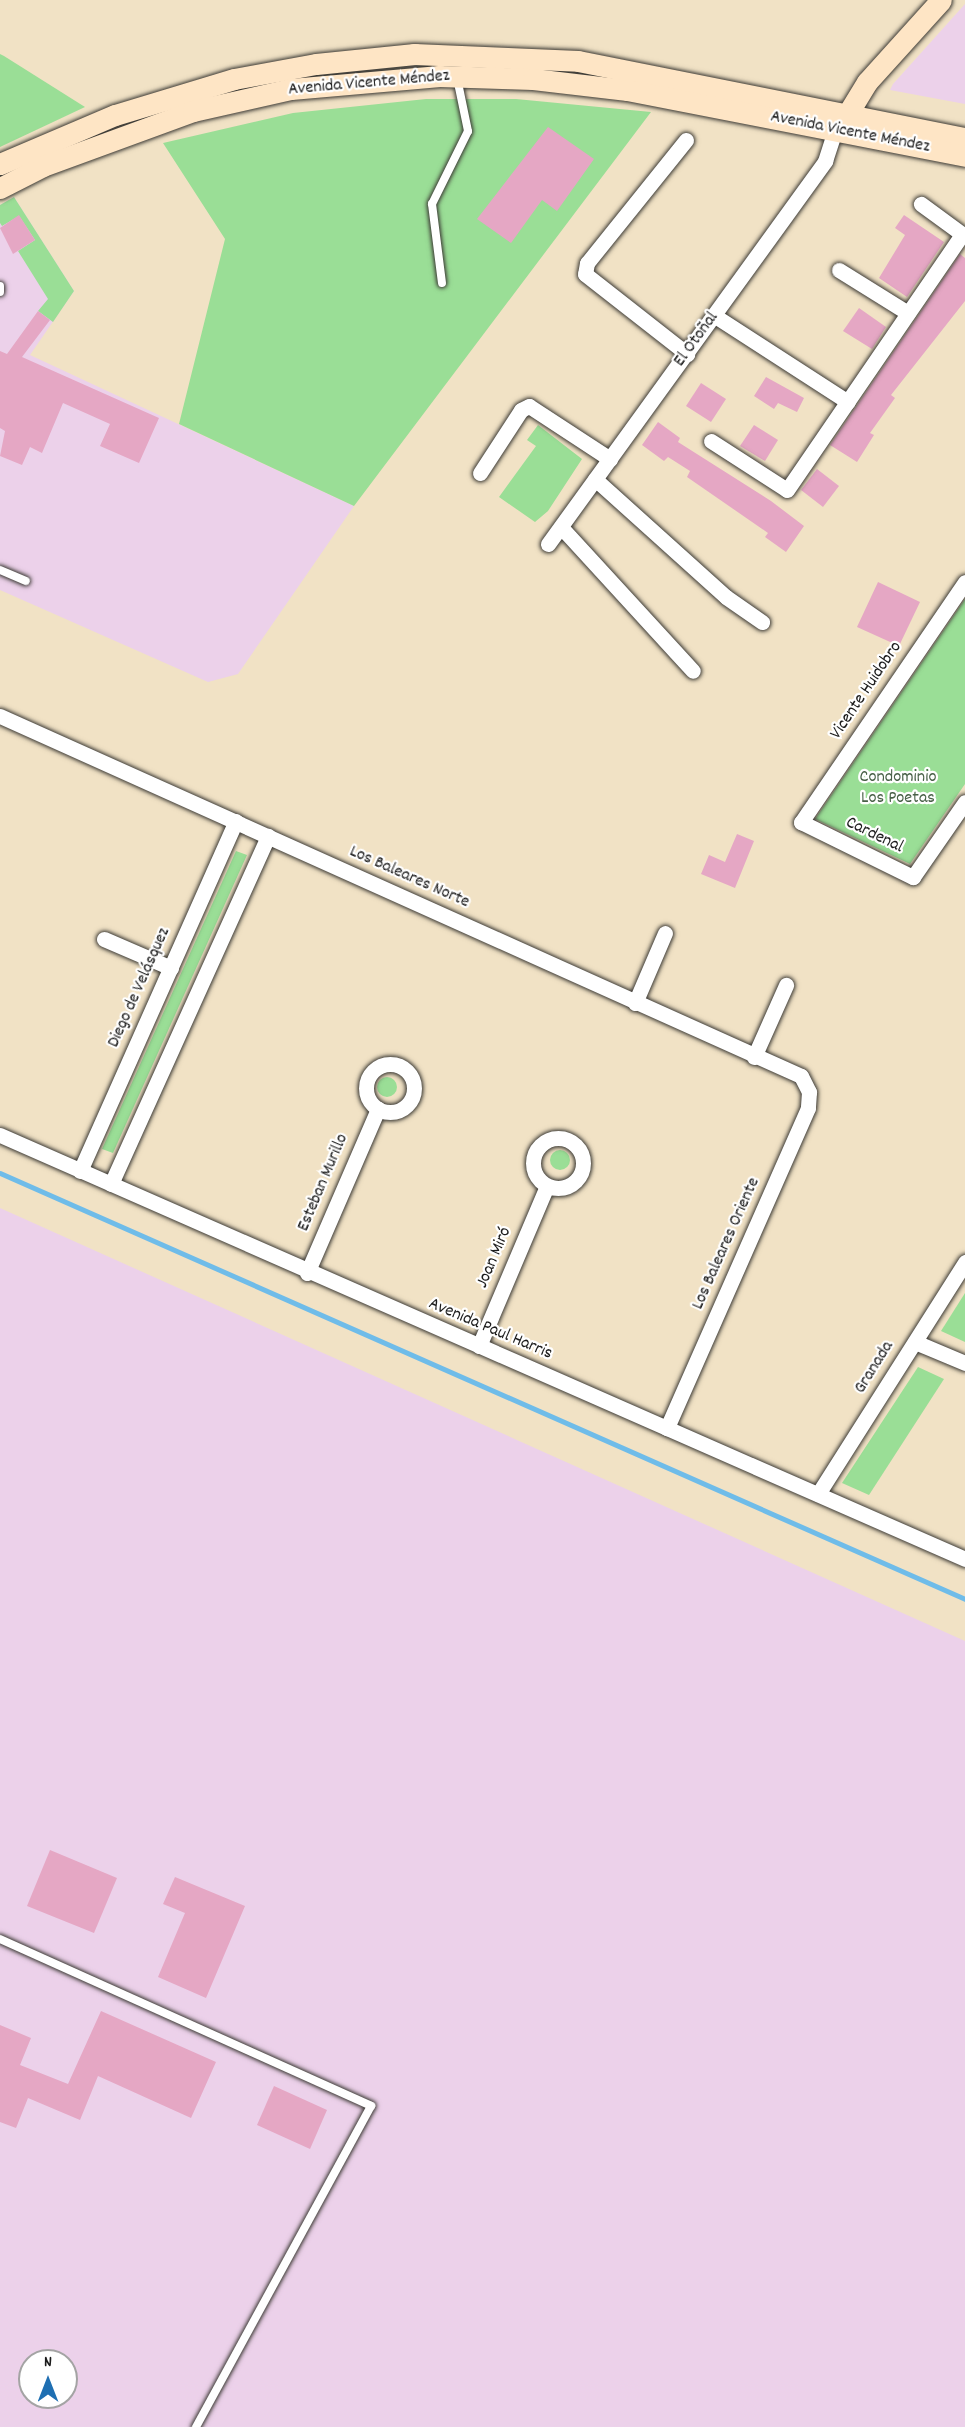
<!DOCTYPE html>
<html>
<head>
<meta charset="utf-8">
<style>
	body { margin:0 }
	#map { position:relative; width:965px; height:2427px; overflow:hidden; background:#f1e2c5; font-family:Dekko,sans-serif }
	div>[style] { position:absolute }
	.built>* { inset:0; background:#ecd1ea }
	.green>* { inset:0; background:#9ade96 }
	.round { border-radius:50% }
	.stream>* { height:5px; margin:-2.5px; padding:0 2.5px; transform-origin:2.5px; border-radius:2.5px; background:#6fbce9 }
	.building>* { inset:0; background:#e5a7c4 }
	.roads { filter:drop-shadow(0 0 2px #3c3a35) drop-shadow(0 0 2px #3c3a35) }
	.lane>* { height:8px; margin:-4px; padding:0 4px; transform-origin:4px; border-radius:4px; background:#fff }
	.street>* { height:15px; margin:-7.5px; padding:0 7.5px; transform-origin:7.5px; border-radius:7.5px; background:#fff }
	.street>.ring { margin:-7.5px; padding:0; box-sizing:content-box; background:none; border:15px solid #fff; border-radius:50% }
	.secondary>* { height:21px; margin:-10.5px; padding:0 10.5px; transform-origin:10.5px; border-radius:10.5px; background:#fee5c5 }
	span { translate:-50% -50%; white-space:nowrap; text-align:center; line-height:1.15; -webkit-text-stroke:4.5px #fff; paint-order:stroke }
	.street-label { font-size:18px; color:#1c1c1c }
	.park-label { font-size:18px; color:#486047 }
	.north { position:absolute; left:18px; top:2349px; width:60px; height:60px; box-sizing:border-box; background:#fff; border:2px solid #a4a4a4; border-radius:50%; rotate:0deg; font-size:16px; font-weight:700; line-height:24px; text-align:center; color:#1c1c1c }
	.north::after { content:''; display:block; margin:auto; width:21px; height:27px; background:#1f6fb2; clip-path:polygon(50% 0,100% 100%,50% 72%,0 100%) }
</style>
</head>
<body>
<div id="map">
	<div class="built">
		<div style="clip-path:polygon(965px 4px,965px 104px,890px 90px,893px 84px)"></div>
		<div style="clip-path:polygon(14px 197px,74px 291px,30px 355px,354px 506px,238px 674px,208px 682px,0 590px,0 205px)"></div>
		<div style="clip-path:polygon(evenodd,0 1208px,965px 1641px,965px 2427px,0 2427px,0 1208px,30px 2361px,66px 2361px,66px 2397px,30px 2397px,30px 2361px)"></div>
	</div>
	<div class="green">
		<div style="clip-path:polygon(0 54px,4px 56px,85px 107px,0 147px)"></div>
		<div style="clip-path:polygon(426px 99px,516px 99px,651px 112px,354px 506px,179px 424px,225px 239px,163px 143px,293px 113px)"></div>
		<div style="clip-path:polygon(14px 197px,74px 291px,53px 322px,38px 311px,48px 299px,18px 251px,35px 240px,19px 216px,2px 226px,0 223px,0 205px)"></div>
		<div style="clip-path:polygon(538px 425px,582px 459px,548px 511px,535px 522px,499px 497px,536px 446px,527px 440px)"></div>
		<div style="clip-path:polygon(965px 599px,965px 784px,910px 864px,815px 819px)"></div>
		<div style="clip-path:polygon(236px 851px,247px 855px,113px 1153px,102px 1149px)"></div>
		<div class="round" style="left:377px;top:1077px;width:20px;height:20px"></div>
		<div class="round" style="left:550px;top:1150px;width:20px;height:20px"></div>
		<div style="clip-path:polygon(965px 1293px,965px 1342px,941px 1331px)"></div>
		<div style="clip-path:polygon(918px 1367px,944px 1379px,869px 1495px,842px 1483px)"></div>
	</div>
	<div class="stream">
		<div style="left:0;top:1173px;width:1055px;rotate:23.82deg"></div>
	</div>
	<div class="building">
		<div style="clip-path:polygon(548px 127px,594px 159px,557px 211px,542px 200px,511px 243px,477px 219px)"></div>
		<div style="clip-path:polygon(19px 215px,35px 240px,13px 254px,0 228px)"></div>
		<div style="clip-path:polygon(904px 215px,944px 242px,907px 297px,879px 278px,905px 235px,895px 228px)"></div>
		<div style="clip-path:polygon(960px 254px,965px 258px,965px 301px,891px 395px,895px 398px,870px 433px,874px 435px,857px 462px,830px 445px)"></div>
		<div style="clip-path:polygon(859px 308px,886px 327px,872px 349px,843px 331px)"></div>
		<div style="clip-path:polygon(38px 311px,50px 320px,22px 357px,159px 418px,139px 463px,100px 446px,110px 424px,63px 403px,42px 453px,30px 447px,22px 465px,0 456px,5px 431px,0 428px,0 351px,7px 354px)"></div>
		<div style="clip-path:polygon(766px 377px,804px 398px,797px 412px,778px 403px,774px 409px,754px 396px)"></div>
		<div style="clip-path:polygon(701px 383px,726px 399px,711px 422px,686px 406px)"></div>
		<div style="clip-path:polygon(658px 422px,680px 438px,678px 442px,771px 501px,804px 526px,786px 552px,765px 537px,768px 533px,687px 477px,690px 471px,668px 457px,664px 461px,642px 445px)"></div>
		<div style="clip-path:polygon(754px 425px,778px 440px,765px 461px,740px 446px)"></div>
		<div style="clip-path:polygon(817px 469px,839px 486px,823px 507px,801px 490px)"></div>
		<div style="clip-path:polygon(878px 582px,920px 602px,899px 646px,857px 627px)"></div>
		<div style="clip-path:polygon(737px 834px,754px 841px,735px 888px,701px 874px,709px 855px,725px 862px)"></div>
		<div style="clip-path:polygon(50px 1850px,117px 1878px,94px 1933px,27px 1906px)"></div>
		<div style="clip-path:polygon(175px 1877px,245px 1906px,206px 1998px,158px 1977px,185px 1913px,163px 1904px)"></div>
		<div style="clip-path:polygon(101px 2011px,216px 2062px,191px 2118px,98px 2076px,80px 2120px,28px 2098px,16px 2128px,0 2122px,0 2025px,31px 2038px,20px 2065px,68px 2084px)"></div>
		<div style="clip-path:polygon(274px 2086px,327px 2110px,310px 2149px,257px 2125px)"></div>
	</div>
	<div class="roads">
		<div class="lane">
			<div style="left:442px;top:283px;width:80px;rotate:-97.2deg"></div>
			<div style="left:432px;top:204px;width:81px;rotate:-63.7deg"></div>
			<div style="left:468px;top:131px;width:54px;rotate:-101.7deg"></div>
			<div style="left:0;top:286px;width:6px;rotate:90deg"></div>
			<div style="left:0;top:570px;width:28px;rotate:23deg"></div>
			<div style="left:0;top:1939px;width:407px;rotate:24.2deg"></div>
			<div style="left:371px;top:2106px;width:366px;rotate:118.6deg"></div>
		</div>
		<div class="street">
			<div style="left:686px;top:140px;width:158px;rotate:128.8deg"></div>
			<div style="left:587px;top:263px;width:11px;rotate:100deg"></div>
			<div style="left:585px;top:274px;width:130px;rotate:38.1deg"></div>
			<div style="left:839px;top:270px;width:81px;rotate:31.9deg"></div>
			<div style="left:715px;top:316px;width:158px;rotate:32.9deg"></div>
			<div style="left:711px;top:441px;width:90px;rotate:32.8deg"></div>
			<div style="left:787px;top:490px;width:310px;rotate:-55.6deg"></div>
			<div style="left:962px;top:234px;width:51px;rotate:-143.8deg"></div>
			<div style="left:480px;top:473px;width:75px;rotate:-56.9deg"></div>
			<div style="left:521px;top:410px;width:9px;rotate:-27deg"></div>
			<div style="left:529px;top:406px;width:97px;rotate:33.2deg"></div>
			<div style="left:595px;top:479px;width:176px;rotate:42deg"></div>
			<div style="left:726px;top:597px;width:44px;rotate:34.8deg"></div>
			<div style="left:561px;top:527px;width:195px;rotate:47.5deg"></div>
			<div style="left:548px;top:544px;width:473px;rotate:-54.1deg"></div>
			<div style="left:825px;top:161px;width:33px;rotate:-72deg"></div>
			<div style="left:965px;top:582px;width:291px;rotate:124.3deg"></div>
			<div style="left:801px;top:822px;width:125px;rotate:26.2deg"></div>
			<div style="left:913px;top:877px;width:91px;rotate:-55.3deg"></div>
			<div style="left:0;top:716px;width:878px;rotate:24.2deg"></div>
			<div style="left:801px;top:1076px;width:18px;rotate:63deg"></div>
			<div style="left:809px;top:1092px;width:16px;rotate:94deg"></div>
			<div style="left:808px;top:1108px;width:350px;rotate:113.8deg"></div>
			<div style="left:104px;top:939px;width:73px;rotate:23.4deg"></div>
			<div style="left:635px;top:1003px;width:76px;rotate:-66.8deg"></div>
			<div style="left:754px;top:1057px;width:79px;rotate:-66deg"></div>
			<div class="ring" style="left:366px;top:1064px;width:33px;height:33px"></div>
			<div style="left:0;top:1135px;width:1054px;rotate:23.72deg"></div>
			<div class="ring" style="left:533px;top:1138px;width:35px;height:35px"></div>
			<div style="left:80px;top:1171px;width:383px;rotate:-66deg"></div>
			<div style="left:111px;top:1184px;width:382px;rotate:-65.7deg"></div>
			<div style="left:307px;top:1273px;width:179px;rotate:-66.6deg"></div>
			<div style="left:915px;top:1342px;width:54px;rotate:22.8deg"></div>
			<div style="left:479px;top:1346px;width:174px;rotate:-67deg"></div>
			<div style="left:818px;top:1494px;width:275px;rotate:-57.6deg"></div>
		</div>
		<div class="secondary">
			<div style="left:842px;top:123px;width:48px;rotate:-58.6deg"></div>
			<div style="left:867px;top:82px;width:110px;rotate:-47.9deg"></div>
			<div style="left:0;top:164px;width:125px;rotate:-23.1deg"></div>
			<div style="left:115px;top:115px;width:124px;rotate:-16.8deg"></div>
			<div style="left:234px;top:79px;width:83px;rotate:-10.4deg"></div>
			<div style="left:316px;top:64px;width:99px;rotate:-5.8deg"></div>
			<div style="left:414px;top:54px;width:164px;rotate:2.4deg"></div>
			<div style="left:578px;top:61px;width:395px;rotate:11.3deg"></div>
			<div style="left:0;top:188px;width:48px;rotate:-27.1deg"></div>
			<div style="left:43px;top:166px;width:160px;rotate:-20.1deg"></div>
			<div style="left:193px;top:111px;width:100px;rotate:-12.7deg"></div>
			<div style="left:291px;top:89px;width:149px;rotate:-5deg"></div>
			<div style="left:439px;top:76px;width:94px;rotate:1.8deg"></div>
			<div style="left:533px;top:79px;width:95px;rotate:6.7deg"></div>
			<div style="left:627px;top:90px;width:344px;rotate:11deg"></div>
		</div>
	</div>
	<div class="street-label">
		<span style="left:369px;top:84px;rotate:-5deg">Avenida Vicente Méndez</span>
		<span style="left:850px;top:133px;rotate:11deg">Avenida Vicente Méndez</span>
		<span style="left:697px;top:340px;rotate:-54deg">El Otoñal</span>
		<span style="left:867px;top:691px;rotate:-56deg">Vicente Huidobro</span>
		<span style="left:874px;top:836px;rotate:26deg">Cardenal</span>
		<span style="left:409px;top:878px;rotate:24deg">Los Baleares Norte</span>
		<span style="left:140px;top:988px;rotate:-66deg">Diego de Velásquez</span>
		<span style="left:324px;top:1183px;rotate:-67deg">Esteban Murillo</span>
		<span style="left:727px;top:1244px;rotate:-66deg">Los Baleares Oriente</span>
		<span style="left:495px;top:1258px;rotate:-67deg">Joan Miró</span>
		<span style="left:490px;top:1330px;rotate:23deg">Avenida Paul Harris</span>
		<span style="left:875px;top:1368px;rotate:-58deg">Granada</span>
	</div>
	<div class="park-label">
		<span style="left:898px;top:789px">Condominio<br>Los Poetas</span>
	</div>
	<div class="north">N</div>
</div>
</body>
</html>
